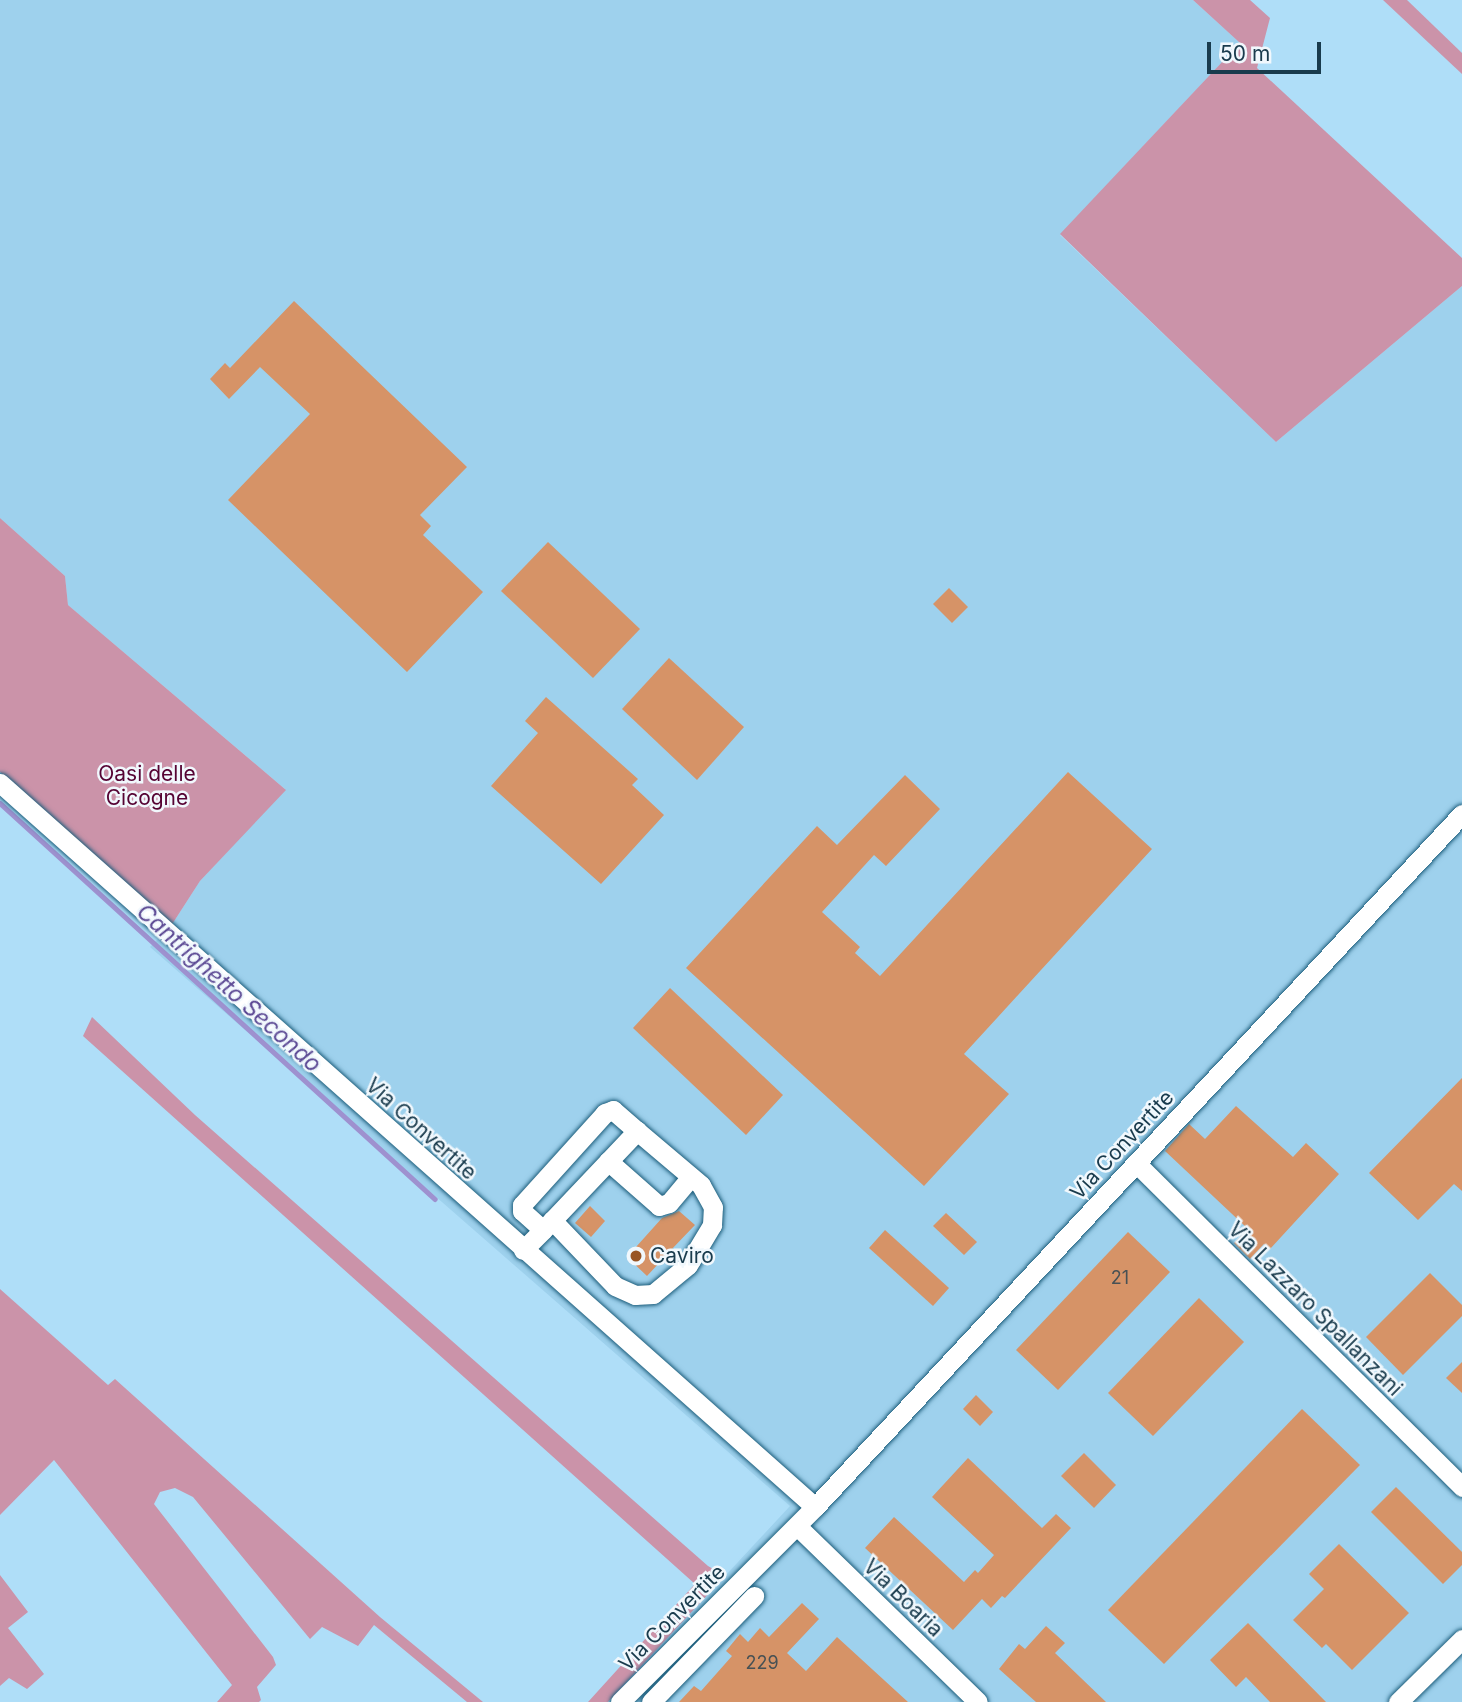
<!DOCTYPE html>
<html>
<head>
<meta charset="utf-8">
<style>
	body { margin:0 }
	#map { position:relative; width:1462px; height:1702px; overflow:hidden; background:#afdef8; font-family:Inter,sans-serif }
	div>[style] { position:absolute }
	.built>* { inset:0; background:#9ed1ed }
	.green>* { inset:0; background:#cb93a9 }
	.stream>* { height:4.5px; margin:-2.25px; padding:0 2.25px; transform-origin:2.25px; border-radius:2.25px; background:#9e91cf }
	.building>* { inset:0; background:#d69367 }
	.roads { filter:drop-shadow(0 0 2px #1c5d7b) drop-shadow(0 0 2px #1c5d7b) }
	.minor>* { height:19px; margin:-9.5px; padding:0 9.5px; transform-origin:9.5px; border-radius:9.5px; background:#fff }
	.dots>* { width:19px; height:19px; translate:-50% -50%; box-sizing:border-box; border:4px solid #f1f8fd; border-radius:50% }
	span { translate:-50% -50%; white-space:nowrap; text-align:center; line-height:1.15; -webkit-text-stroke:5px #f1f8fd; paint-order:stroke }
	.number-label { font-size:18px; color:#485154 }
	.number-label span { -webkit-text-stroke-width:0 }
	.park-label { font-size:21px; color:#560333 }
	.street-label { font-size:21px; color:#193b4d }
	.poi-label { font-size:21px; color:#193b4d }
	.left { translate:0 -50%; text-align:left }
	.water-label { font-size:23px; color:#5a4793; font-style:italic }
	.scale { position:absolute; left:1207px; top:42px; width:114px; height:32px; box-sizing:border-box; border:4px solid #193b4d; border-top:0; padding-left:9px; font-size:21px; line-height:24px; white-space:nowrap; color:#193b4d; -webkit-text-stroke:5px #f1f8fd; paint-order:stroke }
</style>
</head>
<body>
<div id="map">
	<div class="built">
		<div style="clip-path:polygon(0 0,1193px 0,1240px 43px,1060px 235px,1276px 442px,1462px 286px,1462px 1702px,608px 1702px,790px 1506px,150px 947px,171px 926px,200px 881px,285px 789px,68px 605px,65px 576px,0 518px)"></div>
	</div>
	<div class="green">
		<div style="clip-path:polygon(1193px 0,1250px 0,1270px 18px,1257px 68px,1462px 258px,1462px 286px,1276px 442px,1060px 234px,1240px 43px)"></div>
		<div style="clip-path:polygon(1383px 0,1407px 0,1462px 53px,1462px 74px)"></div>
		<div style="clip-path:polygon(0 518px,65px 576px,68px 605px,286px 790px,200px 881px,171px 926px,0 772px)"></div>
		<div style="clip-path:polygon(92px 1017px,195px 1115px,708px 1566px,725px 1576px,608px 1702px,588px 1702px,695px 1584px,83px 1036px)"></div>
		<div style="clip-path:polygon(0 1289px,108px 1385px,115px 1379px,380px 1617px,483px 1702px,467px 1702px,374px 1625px,358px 1646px,322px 1627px,310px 1639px,193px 1497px,175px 1488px,160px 1492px,154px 1504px,273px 1657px,276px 1665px,257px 1687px,261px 1700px,259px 1702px,217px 1702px,232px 1685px,54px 1460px,0 1515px)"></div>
		<div style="clip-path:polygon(0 1575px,28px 1612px,8px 1628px,44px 1674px,27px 1689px,9px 1678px,0 1686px)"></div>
	</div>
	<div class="stream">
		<div style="left:0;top:803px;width:588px;rotate:42.31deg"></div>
	</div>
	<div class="building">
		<div style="clip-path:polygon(294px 301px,467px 467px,420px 515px,431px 526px,423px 535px,483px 592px,407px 672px,228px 500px,310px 414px,260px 367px,229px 399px,210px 379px,225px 363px,230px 368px)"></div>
		<div style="clip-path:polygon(548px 542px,640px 629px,593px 678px,501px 591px)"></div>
		<div style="clip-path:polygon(949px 588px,968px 607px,952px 623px,933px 604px)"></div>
		<div style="clip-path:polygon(669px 658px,744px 727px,697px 780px,622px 709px)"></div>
		<div style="clip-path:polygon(546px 697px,638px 779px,632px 785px,664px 815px,601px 884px,491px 786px,538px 733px,525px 721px)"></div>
		<div style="clip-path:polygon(1068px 772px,1152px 849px,964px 1054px,1009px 1094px,924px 1186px,686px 968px,817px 826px,837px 845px,905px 775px,940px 809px,886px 866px,874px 855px,822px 912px,860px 947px,855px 953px,880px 976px)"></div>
		<div style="clip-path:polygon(670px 988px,783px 1095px,746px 1135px,633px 1028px)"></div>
		<div style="clip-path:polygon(1462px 1078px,1462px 1191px,1454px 1184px,1418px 1220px,1369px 1173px)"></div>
		<div style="clip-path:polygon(1236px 1106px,1293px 1157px,1306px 1143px,1339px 1174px,1270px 1249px,1264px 1244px,1250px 1259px,1234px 1243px,1248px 1229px,1165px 1151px,1189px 1124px,1205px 1139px)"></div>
		<div style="clip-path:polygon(590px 1206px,605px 1221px,591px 1237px,575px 1223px)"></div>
		<div style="clip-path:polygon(679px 1211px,695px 1225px,671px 1250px,681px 1253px,679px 1257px,671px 1264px,661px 1261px,647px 1276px,627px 1257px,662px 1218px)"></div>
		<div style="clip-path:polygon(946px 1213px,977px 1242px,964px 1255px,933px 1226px)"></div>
		<div style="clip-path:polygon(885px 1230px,949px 1288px,933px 1306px,869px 1248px)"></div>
		<div style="clip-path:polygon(1128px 1232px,1170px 1272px,1058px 1390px,1016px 1350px)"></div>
		<div style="clip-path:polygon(1430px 1273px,1462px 1305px,1462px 1316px,1403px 1375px,1366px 1337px)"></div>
		<div style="clip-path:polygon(1199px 1298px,1244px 1342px,1153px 1436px,1108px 1393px)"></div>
		<div style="clip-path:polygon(1462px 1362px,1462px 1393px,1446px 1378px)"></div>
		<div style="clip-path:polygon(976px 1395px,993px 1412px,980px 1426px,963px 1409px)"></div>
		<div style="clip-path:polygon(1302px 1409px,1360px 1465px,1164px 1664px,1108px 1610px)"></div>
		<div style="clip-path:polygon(1084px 1453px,1116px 1485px,1094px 1508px,1061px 1476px)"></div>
		<div style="clip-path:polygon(968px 1458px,1042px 1528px,1056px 1514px,1071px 1528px,1005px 1598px,1002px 1596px,991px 1608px,982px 1599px,953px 1630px,865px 1548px,894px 1517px,964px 1582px,975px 1570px,978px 1573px,994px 1555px,932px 1497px)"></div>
		<div style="clip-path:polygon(1396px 1487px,1462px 1552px,1462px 1565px,1443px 1584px,1371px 1512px)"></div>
		<div style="clip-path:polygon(1339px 1544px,1409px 1613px,1352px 1670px,1326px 1644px,1322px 1648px,1293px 1620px,1324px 1589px,1309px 1574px)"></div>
		<div style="clip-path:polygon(802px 1603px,819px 1619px,787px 1653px,806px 1671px,837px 1637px,908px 1702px,679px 1702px,694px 1686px,701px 1691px,732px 1656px,726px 1651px,740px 1634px,748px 1642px,760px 1628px,769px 1637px)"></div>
		<div style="clip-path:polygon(1248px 1623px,1256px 1631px,1326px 1702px,1270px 1702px,1246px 1677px,1236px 1687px,1210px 1660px)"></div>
		<div style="clip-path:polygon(1046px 1626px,1065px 1643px,1055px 1653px,1106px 1702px,1036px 1702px,999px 1669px,1019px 1644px,1025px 1649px)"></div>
	</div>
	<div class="roads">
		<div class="minor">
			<div style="left:0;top:783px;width:1090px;rotate:41.62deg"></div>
			<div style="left:608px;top:1161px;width:68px;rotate:41.4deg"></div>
			<div style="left:659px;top:1206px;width:10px;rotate:-17deg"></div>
			<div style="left:669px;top:1203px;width:34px;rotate:-50deg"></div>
			<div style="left:1136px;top:1163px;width:460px;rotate:44.8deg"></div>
			<div style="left:552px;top:1220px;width:91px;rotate:46.3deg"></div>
			<div style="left:615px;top:1286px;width:22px;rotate:24deg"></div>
			<div style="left:635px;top:1295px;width:18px;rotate:-3deg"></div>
			<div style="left:653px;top:1294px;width:45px;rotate:-39.6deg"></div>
			<div style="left:688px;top:1265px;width:47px;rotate:-59deg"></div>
			<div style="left:712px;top:1225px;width:18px;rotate:-87deg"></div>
			<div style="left:713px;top:1207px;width:25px;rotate:-119deg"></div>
			<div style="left:701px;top:1185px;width:84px;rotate:-139.8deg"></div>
			<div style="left:523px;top:1250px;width:28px;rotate:-45deg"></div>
			<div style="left:543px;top:1230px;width:137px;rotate:-46.5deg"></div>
			<div style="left:637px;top:1131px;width:32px;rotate:-139deg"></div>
			<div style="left:613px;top:1110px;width:9px;rotate:159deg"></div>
			<div style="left:605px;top:1113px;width:124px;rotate:132.1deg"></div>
			<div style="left:522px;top:1205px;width:6px;rotate:90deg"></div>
			<div style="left:522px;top:1211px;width:28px;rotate:42deg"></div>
			<div style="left:797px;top:1526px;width:252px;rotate:44.2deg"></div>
			<div style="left:620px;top:1702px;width:276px;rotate:-45deg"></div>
			<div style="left:815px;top:1507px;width:948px;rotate:-46.97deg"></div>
			<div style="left:651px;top:1702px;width:148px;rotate:-45.8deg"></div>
			<div style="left:1398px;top:1702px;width:90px;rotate:-44.5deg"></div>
		</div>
	</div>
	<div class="dots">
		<div style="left:636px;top:1256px;background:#985525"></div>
	</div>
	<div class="number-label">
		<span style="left:1120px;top:1278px">21</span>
		<span style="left:762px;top:1663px">229</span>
	</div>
	<div class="park-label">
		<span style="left:147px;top:786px">Oasi delle<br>Cicogne</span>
	</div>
	<div class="street-label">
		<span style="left:421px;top:1129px;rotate:42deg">Via Convertite</span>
		<span style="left:1122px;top:1145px;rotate:-47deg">Via Convertite</span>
		<span style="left:1315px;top:1309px;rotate:45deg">Via Lazzaro Spallanzani</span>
		<span style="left:903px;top:1598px;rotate:44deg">Via Boaria</span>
		<span style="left:672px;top:1618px;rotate:-45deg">Via Convertite</span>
	</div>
	<div class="poi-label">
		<span class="left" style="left:650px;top:1256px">Caviro</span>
	</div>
	<div class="water-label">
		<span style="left:229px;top:988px;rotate:42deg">Cantrighetto Secondo</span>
	</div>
	<div class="scale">50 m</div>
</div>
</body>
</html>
